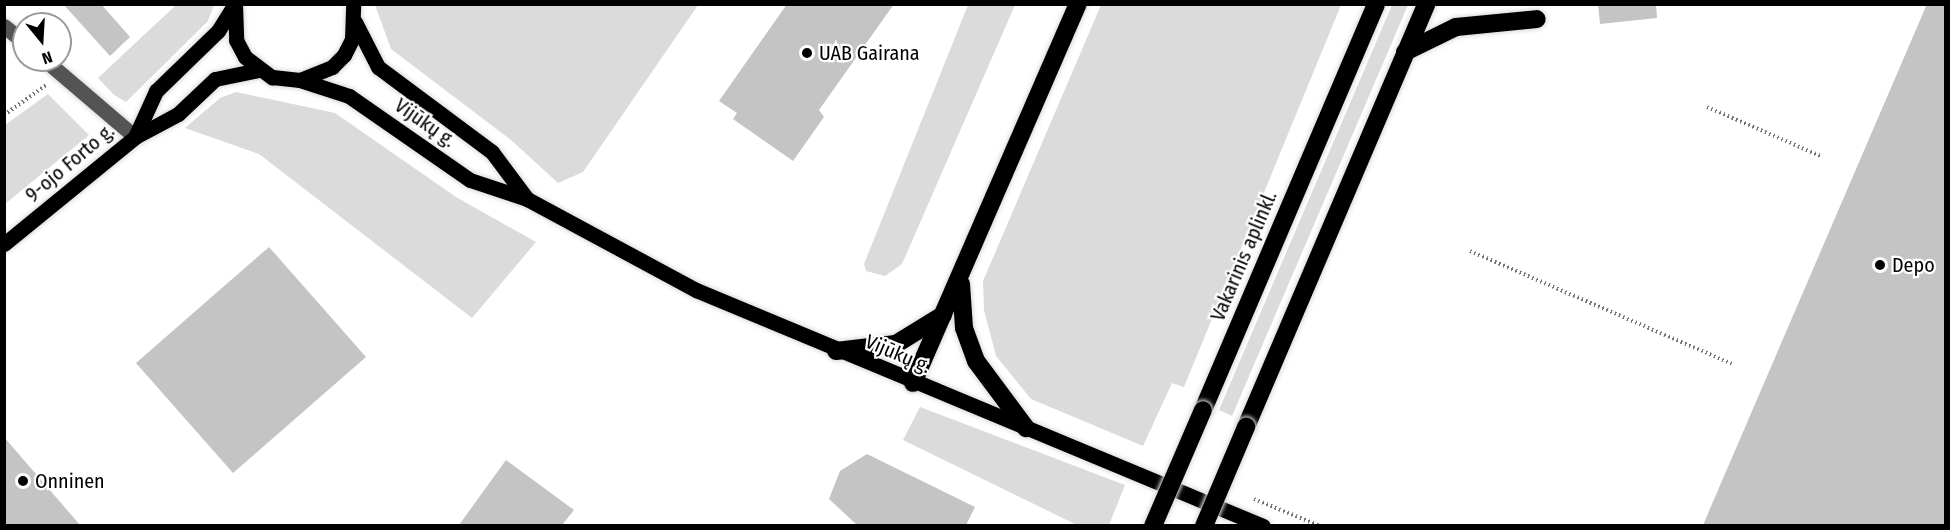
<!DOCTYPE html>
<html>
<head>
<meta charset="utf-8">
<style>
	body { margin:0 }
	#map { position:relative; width:1950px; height:530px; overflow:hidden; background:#fff; font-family:"Fira Sans Condensed",sans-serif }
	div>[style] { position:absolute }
	.green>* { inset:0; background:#dbdbdb }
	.building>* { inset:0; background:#c4c4c4 }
	.path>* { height:4px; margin-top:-2px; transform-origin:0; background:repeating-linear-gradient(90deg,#767676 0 1.5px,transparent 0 4.5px) }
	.roads { filter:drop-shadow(0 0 2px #dbdbdb) drop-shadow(0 0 2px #dbdbdb) }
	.minor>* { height:15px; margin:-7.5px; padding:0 7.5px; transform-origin:7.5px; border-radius:7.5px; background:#545454 }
	.major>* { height:15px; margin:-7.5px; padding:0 7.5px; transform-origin:7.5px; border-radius:7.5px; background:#000 }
	.highway>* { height:18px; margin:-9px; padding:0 9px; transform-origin:9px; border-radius:9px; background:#000 }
	.bridges { filter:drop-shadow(0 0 2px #dbdbdb) drop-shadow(0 0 2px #dbdbdb) }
	.highway-bridge>* { height:18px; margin:-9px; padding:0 9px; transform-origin:9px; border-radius:9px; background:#000 }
	.dots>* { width:16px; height:16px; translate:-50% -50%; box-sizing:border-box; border:3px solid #fff; border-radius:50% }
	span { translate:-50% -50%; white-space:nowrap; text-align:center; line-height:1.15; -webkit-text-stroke:4.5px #fff; paint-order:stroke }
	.poi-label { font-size:20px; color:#000 }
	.left { translate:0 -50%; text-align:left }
	.street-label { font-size:20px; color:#000 }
	.frame { position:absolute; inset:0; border:6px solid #000; pointer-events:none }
	.north { position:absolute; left:12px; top:12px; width:60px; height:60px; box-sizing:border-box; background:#fff; border:2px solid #999; border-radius:50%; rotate:162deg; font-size:16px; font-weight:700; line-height:24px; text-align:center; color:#000 }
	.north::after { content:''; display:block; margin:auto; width:21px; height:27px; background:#000; clip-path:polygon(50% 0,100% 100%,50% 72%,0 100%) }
</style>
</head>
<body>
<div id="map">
	<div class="green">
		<div style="clip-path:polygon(176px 5px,214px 5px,208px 21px,126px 102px,114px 95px,98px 78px)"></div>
		<div style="clip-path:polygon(375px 5px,375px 4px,698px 5px,583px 172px,558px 183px,511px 140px,391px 49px)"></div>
		<div style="clip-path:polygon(968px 5px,1015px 5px,902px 264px,885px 276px,866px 271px,864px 264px)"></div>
		<div style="clip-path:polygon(1101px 5px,1341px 5px,1184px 387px,1172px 383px,1143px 446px,1031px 399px,996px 356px,984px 310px,983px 281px)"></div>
		<div style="clip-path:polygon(1392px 5px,1408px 5px,1232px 416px,1219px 410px)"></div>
		<div style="clip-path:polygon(236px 92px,335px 113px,456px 197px,536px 242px,472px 318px,259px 154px,185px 128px,220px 98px)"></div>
		<div style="clip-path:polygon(48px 94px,89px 135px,5px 204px,5px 125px)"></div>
		<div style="clip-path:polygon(920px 407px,1125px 485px,1109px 525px,1077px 525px,903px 440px)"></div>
	</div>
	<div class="building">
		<div style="clip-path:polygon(63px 4px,101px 4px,130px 37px,110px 56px)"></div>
		<div style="clip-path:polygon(787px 4px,894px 4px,819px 110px,824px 117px,793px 161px,733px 119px,737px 113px,719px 101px)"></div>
		<div style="clip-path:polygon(1598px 4px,1656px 4px,1657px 18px,1600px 24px)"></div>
		<div style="clip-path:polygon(1927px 4px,1946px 4px,1946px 525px,1703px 525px)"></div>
		<div style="clip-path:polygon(269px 247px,366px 357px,233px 473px,136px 363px)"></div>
		<div style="clip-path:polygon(4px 437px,80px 525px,4px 525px)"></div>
		<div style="clip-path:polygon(867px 454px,975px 507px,966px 525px,857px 525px,829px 499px,840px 471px)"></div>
		<div style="clip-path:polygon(506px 460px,574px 510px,562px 525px,459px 525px)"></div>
	</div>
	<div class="path">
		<div style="left:1707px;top:107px;width:124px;rotate:23.3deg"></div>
		<div style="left:4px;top:115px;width:52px;rotate:-35.5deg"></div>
		<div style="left:1470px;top:251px;width:285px;rotate:23.3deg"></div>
		<div style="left:1254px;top:499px;width:71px;rotate:22.2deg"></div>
	</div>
	<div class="roads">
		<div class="minor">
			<div style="left:4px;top:26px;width:26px;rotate:39deg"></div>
			<div style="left:45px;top:60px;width:118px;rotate:40.5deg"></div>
		</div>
		<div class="major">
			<div style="left:235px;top:4px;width:36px;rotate:88deg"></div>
			<div style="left:236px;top:40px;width:19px;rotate:62deg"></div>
			<div style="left:245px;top:57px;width:34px;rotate:37deg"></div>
			<div style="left:272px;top:77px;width:28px;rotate:6deg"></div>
			<div style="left:300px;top:80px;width:35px;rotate:-22deg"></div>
			<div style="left:332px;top:67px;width:17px;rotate:-45deg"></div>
			<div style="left:344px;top:55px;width:18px;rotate:-63deg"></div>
			<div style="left:352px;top:39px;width:35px;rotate:-88deg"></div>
			<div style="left:355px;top:22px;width:51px;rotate:62.9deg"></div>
			<div style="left:378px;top:67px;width:142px;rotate:36.7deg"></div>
			<div style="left:492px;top:152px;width:59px;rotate:53.3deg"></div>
			<div style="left:300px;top:80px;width:52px;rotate:18.1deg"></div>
			<div style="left:349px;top:96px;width:147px;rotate:34.8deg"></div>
			<div style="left:470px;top:180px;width:60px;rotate:18.4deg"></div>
			<div style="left:527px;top:199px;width:192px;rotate:28.3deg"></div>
			<div style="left:696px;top:290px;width:614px;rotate:22.6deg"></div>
			<div style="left:135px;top:137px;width:51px;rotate:-65.5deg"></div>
			<div style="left:156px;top:91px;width:86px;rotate:-44.1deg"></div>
			<div style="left:218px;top:31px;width:28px;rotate:-58deg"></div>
			<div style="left:4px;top:244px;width:169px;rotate:-39.2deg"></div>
			<div style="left:135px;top:137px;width:49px;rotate:-28.1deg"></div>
			<div style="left:178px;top:114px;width:51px;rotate:-43.4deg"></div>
			<div style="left:215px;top:79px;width:45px;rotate:-11.6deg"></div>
		</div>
		<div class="highway">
			<div style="left:1405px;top:52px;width:57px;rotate:-26.1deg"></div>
			<div style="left:1456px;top:27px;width:81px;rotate:-5.6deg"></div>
			<div style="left:961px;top:284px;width:44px;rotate:86.1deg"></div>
			<div style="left:964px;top:328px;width:35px;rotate:70deg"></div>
			<div style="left:976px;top:361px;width:84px;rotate:53.3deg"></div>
			<div style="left:836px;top:351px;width:60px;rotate:-6.7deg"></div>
			<div style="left:896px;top:344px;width:55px;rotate:-31.7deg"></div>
			<div style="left:913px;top:383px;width:413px;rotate:-66.5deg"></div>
			<div style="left:1203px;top:410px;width:441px;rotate:-66.9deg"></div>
			<div style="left:1246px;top:427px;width:460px;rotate:-66.9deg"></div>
		</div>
	</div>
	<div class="bridges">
		<div class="highway-bridge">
			<div style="left:1153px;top:526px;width:126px;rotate:-66.7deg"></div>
			<div style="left:1204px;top:526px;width:108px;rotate:-67deg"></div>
		</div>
	</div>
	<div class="dots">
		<div style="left:807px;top:53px;background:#000"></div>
		<div style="left:1880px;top:265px;background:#000"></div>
		<div style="left:23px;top:481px;background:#000"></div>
	</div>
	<div class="poi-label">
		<span class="left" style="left:819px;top:53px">UAB Gairana</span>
		<span class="left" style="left:1892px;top:265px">Depo</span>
		<span class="left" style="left:35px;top:481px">Onninen</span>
	</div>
	<div class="street-label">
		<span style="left:425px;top:123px;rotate:35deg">Vijūkų g.</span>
		<span style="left:70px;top:163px;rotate:-40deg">9-ojo Forto g.</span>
		<span style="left:1244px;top:256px;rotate:-67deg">Vakarinis aplinkl.</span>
		<span style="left:898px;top:354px;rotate:23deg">Vijūkų g.</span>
	</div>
	<div class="frame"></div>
	<div class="north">N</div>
</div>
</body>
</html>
